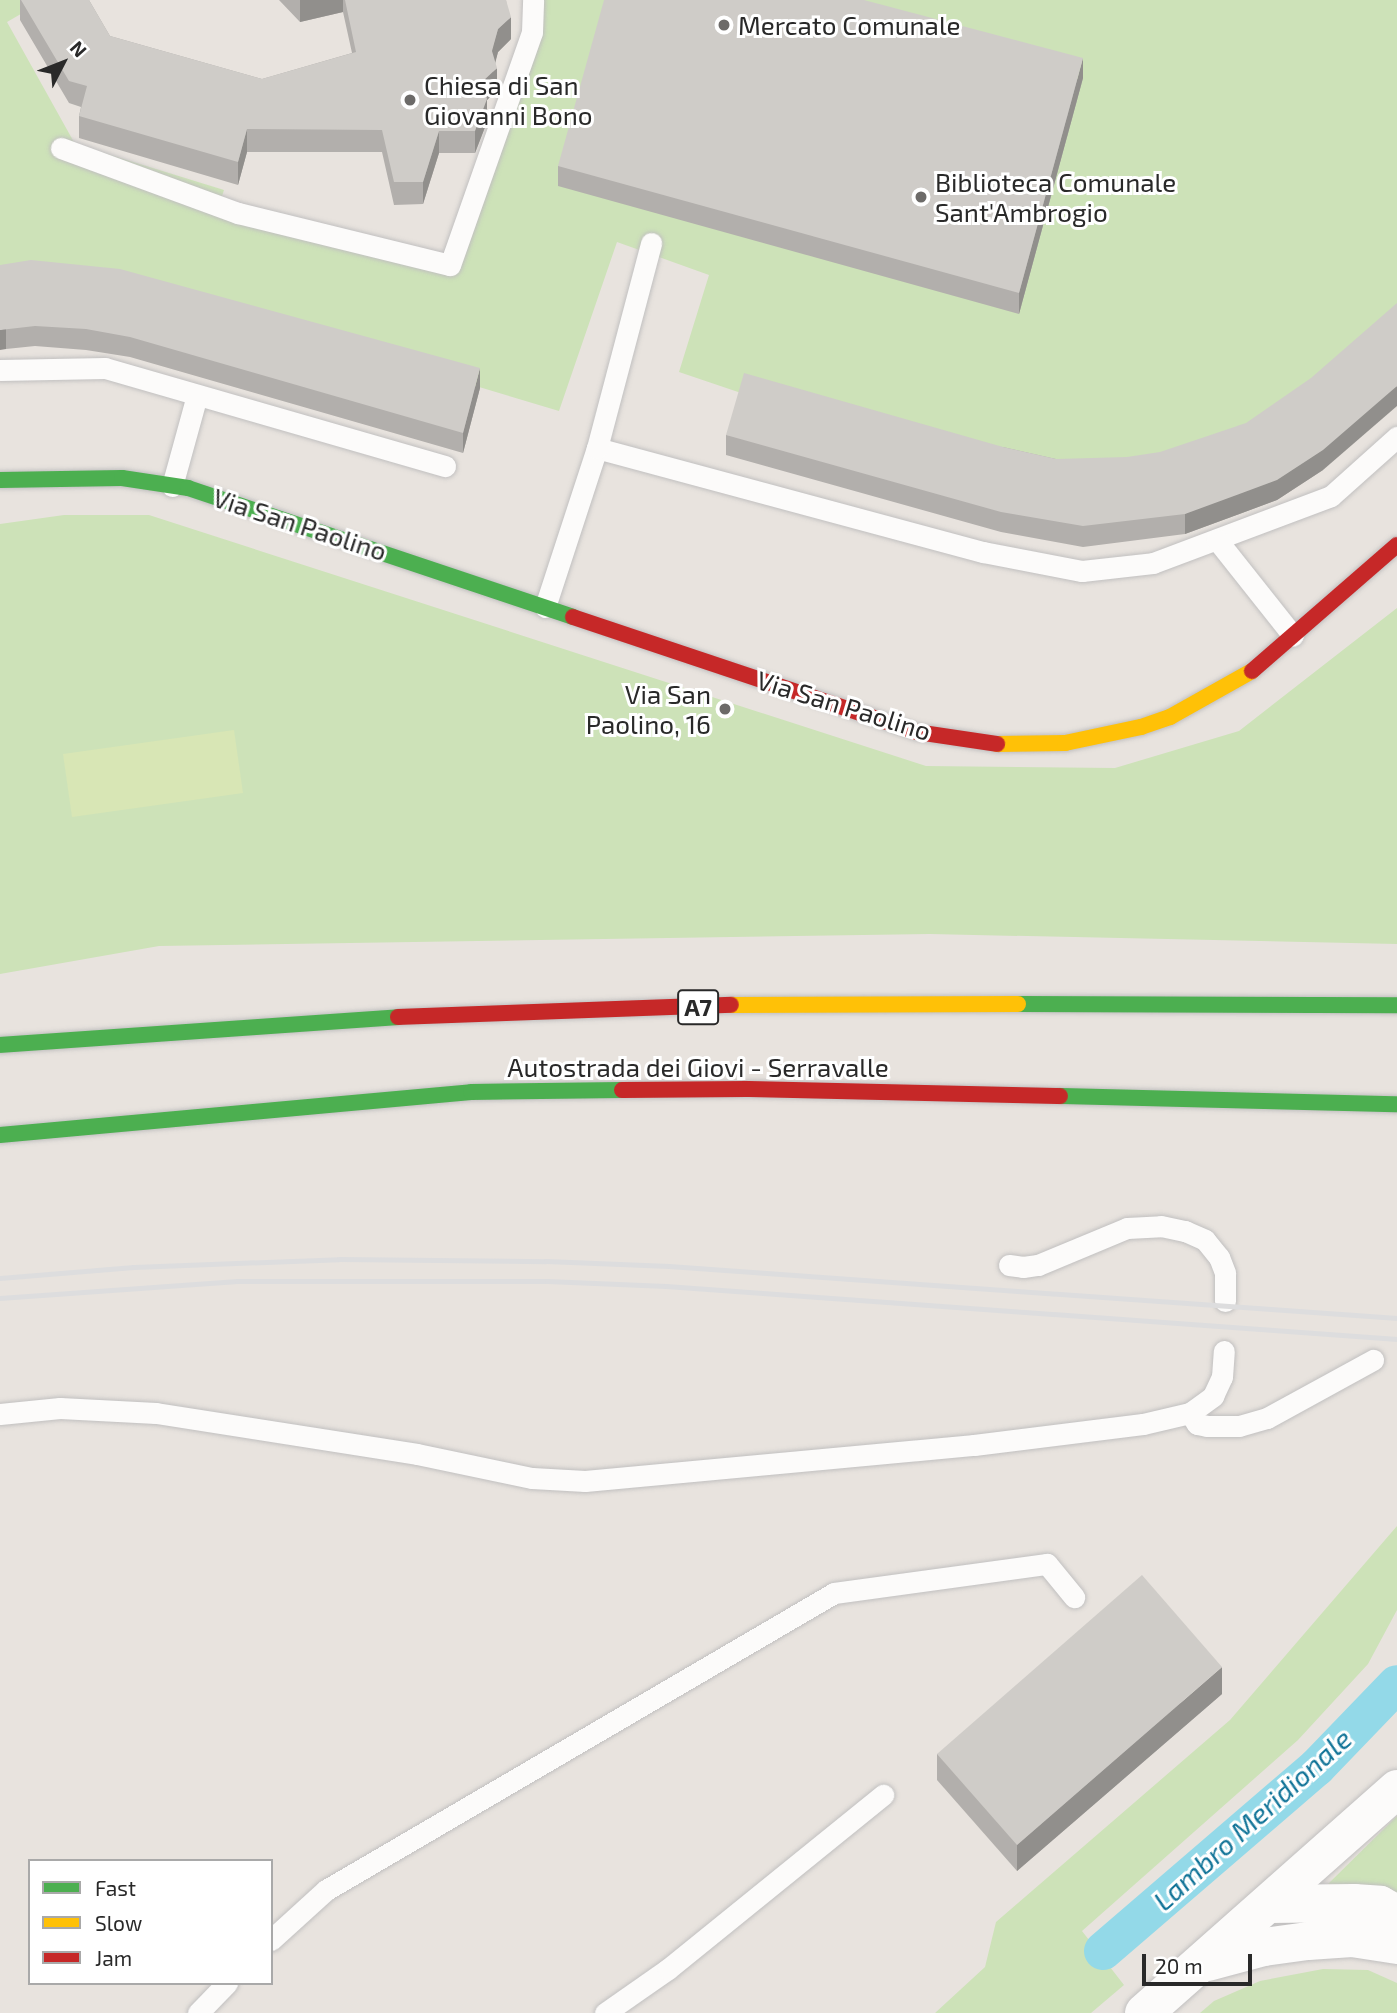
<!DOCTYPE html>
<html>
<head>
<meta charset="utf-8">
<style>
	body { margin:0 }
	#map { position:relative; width:1397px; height:2013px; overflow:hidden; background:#e8e3de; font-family:"Exo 2",sans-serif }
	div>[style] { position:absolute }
	.green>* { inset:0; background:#cde2b8 }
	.pitch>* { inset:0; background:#d8e6b5 }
	.canal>* { height:38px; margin:-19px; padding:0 19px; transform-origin:19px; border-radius:19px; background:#93d9e8 }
	.roads { filter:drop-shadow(0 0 2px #c1c0c0) drop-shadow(0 0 2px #c1c0c0) }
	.lane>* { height:21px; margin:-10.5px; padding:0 10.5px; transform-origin:10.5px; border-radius:10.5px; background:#fcfbfa }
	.street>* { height:38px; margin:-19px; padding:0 19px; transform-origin:19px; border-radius:19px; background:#fcfbfa }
	.fast>* { height:16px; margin:-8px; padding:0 8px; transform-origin:8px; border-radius:8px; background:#4caf50 }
	.slow>* { height:16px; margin:-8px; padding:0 8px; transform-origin:8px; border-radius:8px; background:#ffc107 }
	.jam>* { height:16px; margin:-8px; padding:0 8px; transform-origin:8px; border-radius:8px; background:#c62828 }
	.rail>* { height:5px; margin:-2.5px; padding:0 2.5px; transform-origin:2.5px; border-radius:2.5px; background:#ddddde }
	.wall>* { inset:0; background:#b2afac }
	.shaded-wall>* { inset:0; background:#918f8c }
	.building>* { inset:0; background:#cfccc8 }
	.dots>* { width:19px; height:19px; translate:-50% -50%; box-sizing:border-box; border:4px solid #fff; border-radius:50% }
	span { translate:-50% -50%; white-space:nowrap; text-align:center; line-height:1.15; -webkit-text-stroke:6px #fff; paint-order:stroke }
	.shield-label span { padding:2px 5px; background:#fff; border:2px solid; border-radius:5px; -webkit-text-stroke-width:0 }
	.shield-label { font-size:24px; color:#292929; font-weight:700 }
	.poi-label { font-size:26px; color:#292929 }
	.left { translate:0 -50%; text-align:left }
	.right { translate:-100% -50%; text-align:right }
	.street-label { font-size:26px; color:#292929 }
	.water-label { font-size:28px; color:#107397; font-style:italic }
	.legend { position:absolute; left:28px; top:1859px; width:245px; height:126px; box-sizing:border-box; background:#fff; border:2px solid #a9a9a9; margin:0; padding:9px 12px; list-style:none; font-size:21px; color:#292929 }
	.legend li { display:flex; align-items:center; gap:14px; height:35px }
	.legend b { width:35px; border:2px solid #a9a9a9 }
	.north { position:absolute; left:28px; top:28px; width:70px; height:70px; -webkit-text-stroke:5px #fff; paint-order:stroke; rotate:48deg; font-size:19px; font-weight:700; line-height:28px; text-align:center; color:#292929 }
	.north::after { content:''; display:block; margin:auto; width:24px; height:32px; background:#292929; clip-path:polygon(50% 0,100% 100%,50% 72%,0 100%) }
	.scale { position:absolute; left:1142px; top:1954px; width:110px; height:32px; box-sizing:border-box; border:4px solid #292929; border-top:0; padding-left:9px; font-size:21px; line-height:24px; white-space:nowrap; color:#292929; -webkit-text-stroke:5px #fff; paint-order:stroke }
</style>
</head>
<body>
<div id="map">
	<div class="green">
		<div style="clip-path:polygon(0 0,45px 0,7px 22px,75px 144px,224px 190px,219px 205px,450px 265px,533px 0,1397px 0,1397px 323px,1311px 398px,1127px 478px,744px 394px,679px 372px,709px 275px,617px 242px,559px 411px,191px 301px,0 279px)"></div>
		<div style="clip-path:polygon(64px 515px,149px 515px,926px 766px,1115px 768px,1239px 731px,1397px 608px,1397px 944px,930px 934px,159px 946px,0 974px,0 524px)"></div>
		<div style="clip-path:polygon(1397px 1526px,1397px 1610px,1368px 1664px,1298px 1740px,1082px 1931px,1124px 1985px,1091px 2013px,935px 2013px,985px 1967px,996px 1922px,1230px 1720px)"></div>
		<div style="clip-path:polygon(1397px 1816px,1397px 1897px,1328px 1884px)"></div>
		<div style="clip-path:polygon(1323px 1969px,1368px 1970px,1397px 1983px,1397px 2013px,1200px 2013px,1214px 2001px,1260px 1981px)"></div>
	</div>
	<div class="pitch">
		<div style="clip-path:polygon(234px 730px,243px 793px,72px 817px,63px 754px)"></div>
	</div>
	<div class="canal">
		<div style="left:1103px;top:1951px;width:282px;rotate:-40.7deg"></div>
		<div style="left:1317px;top:1767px;width:115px;rotate:-46.1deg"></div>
	</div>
	<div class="roads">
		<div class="lane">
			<div style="left:61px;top:148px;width:189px;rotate:20.2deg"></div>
			<div style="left:238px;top:213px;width:218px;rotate:13.8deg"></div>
			<div style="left:450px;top:265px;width:247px;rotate:-70.6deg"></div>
			<div style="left:532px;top:32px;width:32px;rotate:-88deg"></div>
			<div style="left:0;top:370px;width:105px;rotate:-1.1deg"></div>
			<div style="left:105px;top:368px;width:354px;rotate:16.1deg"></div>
			<div style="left:597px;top:448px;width:400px;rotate:15.1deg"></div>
			<div style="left:983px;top:552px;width:101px;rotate:10.9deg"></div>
			<div style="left:1082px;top:571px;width:71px;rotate:-6.4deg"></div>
			<div style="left:1153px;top:563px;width:190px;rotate:-20.6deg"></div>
			<div style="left:1331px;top:496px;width:89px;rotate:-41.8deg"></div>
			<div style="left:172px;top:486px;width:94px;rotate:-74.6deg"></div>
			<div style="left:1217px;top:540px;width:122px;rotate:51.6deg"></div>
			<div style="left:545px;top:607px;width:167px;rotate:-71.9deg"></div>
			<div style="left:597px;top:448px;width:212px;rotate:-75.2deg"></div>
			<div style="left:1009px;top:1265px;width:14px;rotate:8deg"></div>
			<div style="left:1023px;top:1267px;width:15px;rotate:-8deg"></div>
			<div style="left:1038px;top:1265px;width:96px;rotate:-22.6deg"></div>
			<div style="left:1127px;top:1228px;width:34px;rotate:-3deg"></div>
			<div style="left:1161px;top:1226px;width:25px;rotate:12deg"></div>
			<div style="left:1185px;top:1231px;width:22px;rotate:24deg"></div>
			<div style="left:1205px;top:1240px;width:22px;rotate:51deg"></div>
			<div style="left:1219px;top:1257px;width:17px;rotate:69deg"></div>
			<div style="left:1225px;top:1273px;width:28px;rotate:90deg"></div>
			<div style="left:1190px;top:1413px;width:13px;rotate:58deg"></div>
			<div style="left:1197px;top:1424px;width:10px;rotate:11deg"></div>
			<div style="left:1207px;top:1426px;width:32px"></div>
			<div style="left:1239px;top:1426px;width:29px;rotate:-16deg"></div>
			<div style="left:1267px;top:1418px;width:121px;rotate:-28.7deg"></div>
			<div style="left:0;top:1414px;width:60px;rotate:-5.7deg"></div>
			<div style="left:60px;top:1408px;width:96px;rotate:3deg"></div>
			<div style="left:156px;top:1413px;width:264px;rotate:8.9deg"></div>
			<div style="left:417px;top:1454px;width:117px;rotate:11.8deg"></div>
			<div style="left:532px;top:1478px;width:53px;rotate:3.2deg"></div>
			<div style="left:585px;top:1481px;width:391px;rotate:-5.3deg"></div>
			<div style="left:974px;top:1445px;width:170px;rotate:-7.1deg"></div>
			<div style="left:1143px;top:1424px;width:48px;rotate:-13.2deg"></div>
			<div style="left:1190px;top:1413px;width:29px;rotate:-36deg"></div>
			<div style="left:1213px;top:1396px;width:21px;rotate:-65deg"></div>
			<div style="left:1222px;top:1377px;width:26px;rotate:-86deg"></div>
			<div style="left:271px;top:1940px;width:74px;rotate:-42.3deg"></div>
			<div style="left:326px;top:1890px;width:588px;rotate:-30.31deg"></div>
			<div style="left:834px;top:1593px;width:215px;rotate:-7.8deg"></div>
			<div style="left:1047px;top:1564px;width:43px;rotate:50.7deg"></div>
			<div style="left:198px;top:2013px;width:42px;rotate:-46deg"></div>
			<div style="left:605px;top:2013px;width:77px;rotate:-34.9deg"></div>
			<div style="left:668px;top:1969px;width:277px;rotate:-39deg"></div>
		</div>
		<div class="street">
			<div style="left:1270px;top:1904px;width:84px;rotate:-0.7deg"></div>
			<div style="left:1354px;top:1903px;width:26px;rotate:4deg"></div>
			<div style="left:1380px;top:1905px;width:19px;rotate:28deg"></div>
			<div style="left:1208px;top:1962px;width:58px;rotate:-15deg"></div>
			<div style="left:1264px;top:1947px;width:44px;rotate:-7.8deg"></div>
			<div style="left:1308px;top:1941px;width:44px;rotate:-3.9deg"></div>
			<div style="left:1352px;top:1938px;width:46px;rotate:8.8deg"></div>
			<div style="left:1144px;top:2013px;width:338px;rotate:-41.5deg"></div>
		</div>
		<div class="fast">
			<div style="left:0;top:480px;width:122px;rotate:-0.9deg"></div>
			<div style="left:122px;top:478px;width:67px;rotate:8.6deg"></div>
			<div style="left:188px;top:488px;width:406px;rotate:18.5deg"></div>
			<div style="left:1018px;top:1004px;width:379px;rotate:0.2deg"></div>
			<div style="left:0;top:1045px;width:399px;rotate:-4deg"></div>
			<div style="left:1060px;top:1096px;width:337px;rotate:1.4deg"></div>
			<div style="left:0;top:1135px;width:473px;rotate:-5.2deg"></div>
			<div style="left:471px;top:1092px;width:151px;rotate:-0.8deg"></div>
		</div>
		<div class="slow">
			<div style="left:997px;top:744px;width:68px;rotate:-0.8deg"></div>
			<div style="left:1065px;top:743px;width:78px;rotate:-11.9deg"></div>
			<div style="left:1141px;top:727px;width:31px;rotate:-19deg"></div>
			<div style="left:1170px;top:717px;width:94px;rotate:-29.3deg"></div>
			<div style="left:731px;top:1005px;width:287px;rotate:-0.2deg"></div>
		</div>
		<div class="jam">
			<div style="left:573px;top:617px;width:363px;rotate:18.5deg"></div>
			<div style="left:917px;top:732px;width:81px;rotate:8.5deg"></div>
			<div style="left:1252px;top:671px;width:192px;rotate:-41deg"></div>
			<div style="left:398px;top:1017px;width:333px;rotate:-2.1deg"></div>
			<div style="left:622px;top:1090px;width:124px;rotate:-0.5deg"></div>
			<div style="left:746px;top:1089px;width:314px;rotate:1.3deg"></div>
		</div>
	</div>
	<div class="rail">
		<div style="left:0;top:1278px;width:134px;rotate:-4.7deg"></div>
		<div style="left:134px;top:1267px;width:205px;rotate:-2.2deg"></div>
		<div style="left:339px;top:1259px;width:207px;rotate:0.6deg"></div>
		<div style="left:546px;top:1261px;width:123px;rotate:2.3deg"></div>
		<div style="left:669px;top:1266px;width:730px;rotate:4.09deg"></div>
		<div style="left:0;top:1298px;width:238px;rotate:-4.1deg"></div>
		<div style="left:237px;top:1281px;width:310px"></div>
		<div style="left:547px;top:1281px;width:119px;rotate:2.4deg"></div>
		<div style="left:666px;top:1286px;width:733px;rotate:4.15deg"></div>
	</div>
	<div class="wall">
		<div style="clip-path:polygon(20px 0,89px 0,110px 36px,262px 79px,352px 53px,343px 12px,300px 22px,279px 0,506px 0,511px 39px,498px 52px,495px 62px,497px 90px,487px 100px,487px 122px,475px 153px,439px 153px,423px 204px,394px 205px,382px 152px,247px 152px,238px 185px,79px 138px,79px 116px,81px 107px,69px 103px,20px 20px)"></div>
		<div style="clip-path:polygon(1083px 78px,1019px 314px,558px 186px,558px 166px)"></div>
		<div style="clip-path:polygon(0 265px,480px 388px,463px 453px,130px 357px,86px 350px,35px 346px,6px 349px)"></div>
		<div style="clip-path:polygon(726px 435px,1003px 447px,1056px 459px,1323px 470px,1277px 500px,1185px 534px,1083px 547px,1001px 532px,726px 455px)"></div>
		<div style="clip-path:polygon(1222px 1694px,1017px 1871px,937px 1780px,937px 1754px)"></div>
	</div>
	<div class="shaded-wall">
		<div style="clip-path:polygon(300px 0,343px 0,343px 12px,300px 22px)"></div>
		<div style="clip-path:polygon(511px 17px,511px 39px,498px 52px,493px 72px,497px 68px,497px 90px,487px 100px,487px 122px,475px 153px,475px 131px,482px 82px,498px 29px)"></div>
		<div style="clip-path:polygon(1083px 58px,1083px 78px,1019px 314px,1019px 293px)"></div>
		<div style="clip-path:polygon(247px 129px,247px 152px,238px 185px,238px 162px)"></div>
		<div style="clip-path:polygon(439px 131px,439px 153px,423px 204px,423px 182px)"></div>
		<div style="clip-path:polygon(6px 328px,6px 349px,0 350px,0 330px)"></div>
		<div style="clip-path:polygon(480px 368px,480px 388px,463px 453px,463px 433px)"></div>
		<div style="clip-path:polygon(1397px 386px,1397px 406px,1323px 470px,1277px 500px,1185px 534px,1185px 514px)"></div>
		<div style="clip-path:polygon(1222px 1667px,1222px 1694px,1017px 1871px,1017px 1845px)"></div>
	</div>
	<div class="building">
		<div style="clip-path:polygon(21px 0,89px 0,110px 36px,262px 79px,356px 52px,345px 0,506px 0,511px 17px,498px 29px,492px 51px,497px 68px,482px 82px,487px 99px,475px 131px,439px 131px,423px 182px,394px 182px,382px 130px,247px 129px,238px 162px,79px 116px,87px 86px,69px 81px)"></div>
		<div style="clip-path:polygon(604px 0,864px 0,1083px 58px,1019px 293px,558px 166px)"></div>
		<div style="clip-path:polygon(31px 260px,120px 269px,480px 368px,463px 433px,130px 337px,86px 329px,35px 326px,0 330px,0 265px)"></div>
		<div style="clip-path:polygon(1397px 303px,1397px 386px,1323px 450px,1277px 480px,1185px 514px,1083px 526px,1001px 512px,726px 435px,744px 373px,1003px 447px,1056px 459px,1127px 457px,1160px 452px,1246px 423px,1311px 378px)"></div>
		<div style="clip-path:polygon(1142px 1575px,1222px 1667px,1017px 1845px,937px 1754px)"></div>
	</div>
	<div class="dots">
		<div style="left:724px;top:25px;background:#6c6a68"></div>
		<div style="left:410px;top:100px;background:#6c6a68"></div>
		<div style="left:921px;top:197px;background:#6c6a68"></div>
		<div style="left:725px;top:709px;background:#6c6a68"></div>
	</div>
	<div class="shield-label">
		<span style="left:698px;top:1007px">A7</span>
	</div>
	<div class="poi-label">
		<span class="left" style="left:738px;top:25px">Mercato Comunale</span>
		<span class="left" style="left:424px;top:100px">Chiesa di San<br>Giovanni Bono</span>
		<span class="left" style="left:935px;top:197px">Biblioteca Comunale<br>Sant'Ambrogio</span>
		<span class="right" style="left:711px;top:709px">Via San<br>Paolino, 16</span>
	</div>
	<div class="street-label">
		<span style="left:300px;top:524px;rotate:18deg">Via San Paolino</span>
		<span style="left:844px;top:705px;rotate:17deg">Via San Paolino</span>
		<span style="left:698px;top:1067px">Autostrada dei Giovi - Serravalle</span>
	</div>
	<div class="water-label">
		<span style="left:1252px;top:1819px;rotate:-42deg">Lambro Meridionale</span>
	</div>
	<ul class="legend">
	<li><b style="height:9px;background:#4caf50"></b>Fast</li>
	<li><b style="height:9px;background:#ffc107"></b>Slow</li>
	<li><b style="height:9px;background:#c62828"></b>Jam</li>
	</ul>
	<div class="north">N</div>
	<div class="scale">20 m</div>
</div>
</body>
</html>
